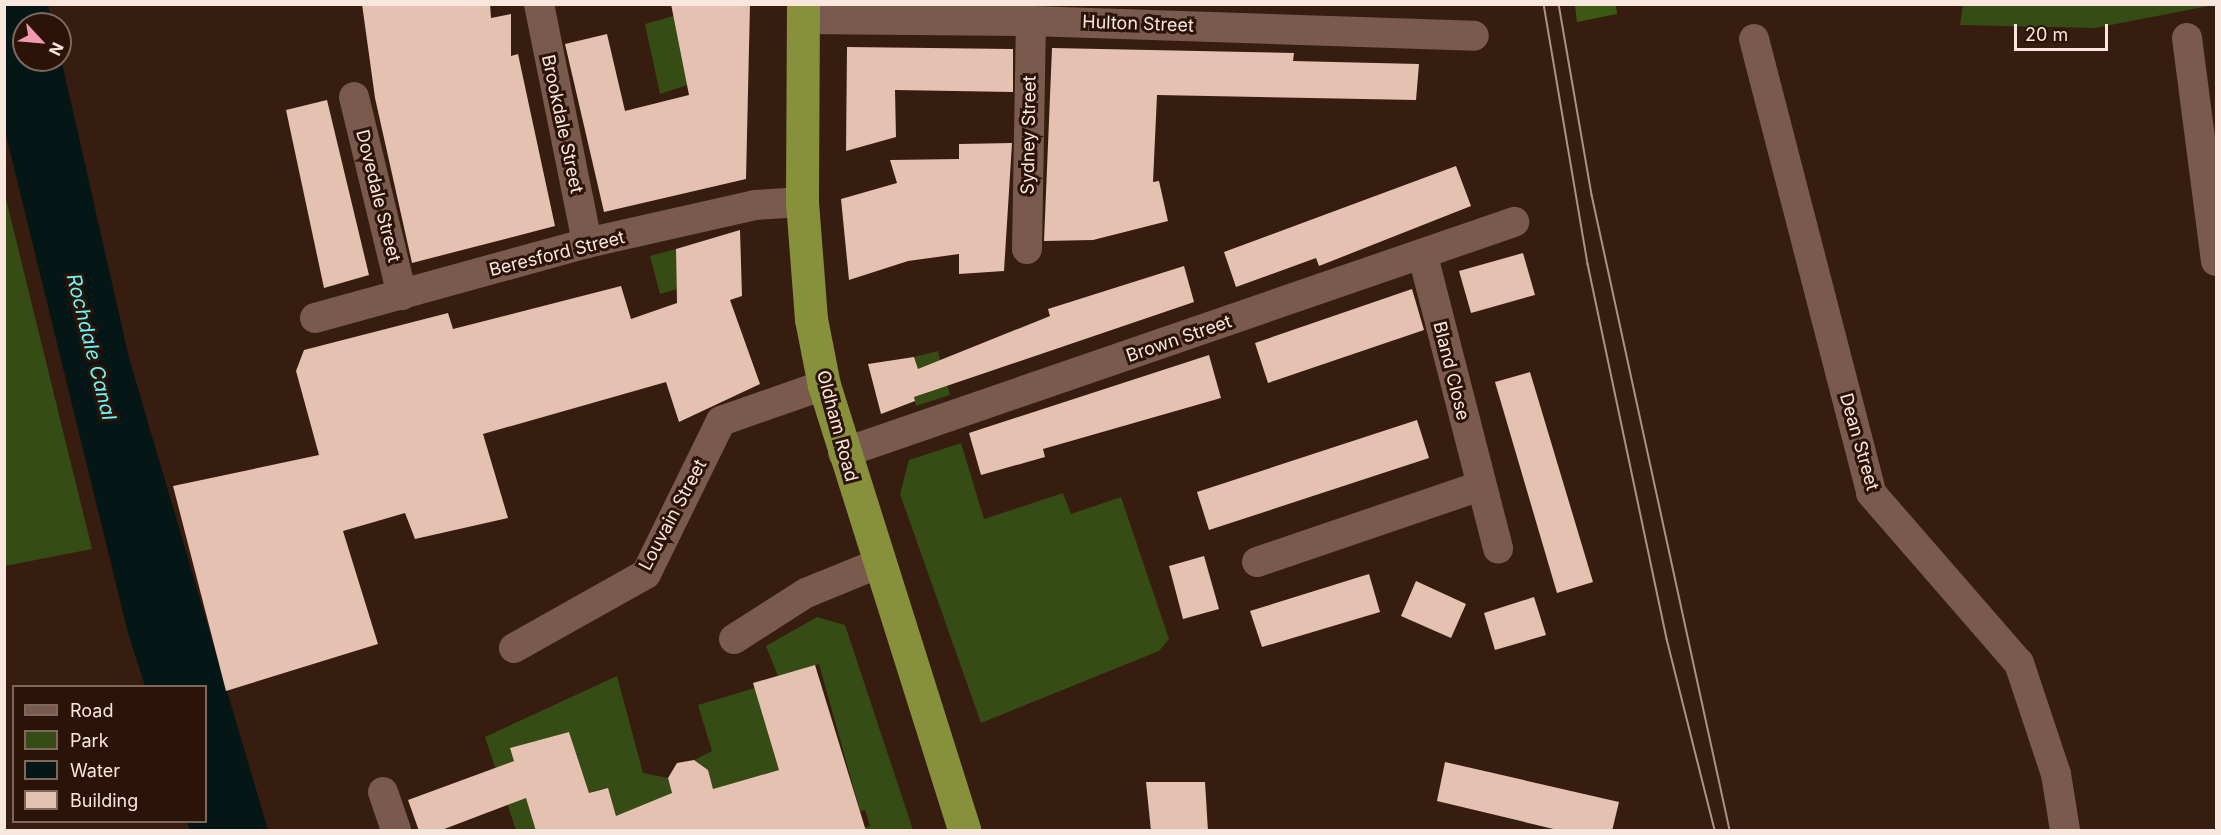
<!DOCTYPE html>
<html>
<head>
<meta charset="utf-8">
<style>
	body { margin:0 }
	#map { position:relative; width:2221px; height:835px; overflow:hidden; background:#361d10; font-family:Inter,sans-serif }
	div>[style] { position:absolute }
	.green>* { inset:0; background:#354c15 }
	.forest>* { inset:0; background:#3d5812 }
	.water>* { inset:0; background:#041616 }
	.building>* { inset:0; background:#e4c1b0 }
	.street>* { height:30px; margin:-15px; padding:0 15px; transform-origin:15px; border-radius:15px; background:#795a4c }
	.highway>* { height:33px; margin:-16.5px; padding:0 16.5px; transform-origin:16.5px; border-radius:16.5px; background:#87913b }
	.tram>* { height:1.5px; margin:-0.75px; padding:0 0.75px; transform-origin:0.75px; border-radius:0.75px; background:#a89388 }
	span { translate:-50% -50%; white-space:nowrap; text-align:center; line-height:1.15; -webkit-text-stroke:6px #2c1307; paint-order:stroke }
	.street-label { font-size:18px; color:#f9e7de }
	.water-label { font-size:20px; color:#65f9fc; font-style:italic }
	.frame { position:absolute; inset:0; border:6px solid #f9e7de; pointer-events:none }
	.legend { position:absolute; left:12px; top:685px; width:195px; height:138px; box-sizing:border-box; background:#2c1307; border:2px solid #7e685d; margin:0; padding:8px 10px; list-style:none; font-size:18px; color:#f9e7de }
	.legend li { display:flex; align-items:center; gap:12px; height:30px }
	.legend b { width:30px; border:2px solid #7e685d }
	.north { position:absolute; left:12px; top:12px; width:60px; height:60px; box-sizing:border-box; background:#2c1307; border:2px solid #7e685d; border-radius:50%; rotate:116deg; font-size:16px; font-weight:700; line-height:24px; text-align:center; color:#f9e7de }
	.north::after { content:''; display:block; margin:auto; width:21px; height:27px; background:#f19ab1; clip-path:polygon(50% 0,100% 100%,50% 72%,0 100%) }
	.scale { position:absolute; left:2014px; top:24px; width:94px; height:27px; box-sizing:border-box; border:3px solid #f9e7de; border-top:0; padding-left:8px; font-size:18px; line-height:21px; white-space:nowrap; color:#f9e7de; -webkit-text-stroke:4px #2c1307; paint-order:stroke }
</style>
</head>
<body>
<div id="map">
	<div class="green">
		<div style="clip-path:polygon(1963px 5px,1963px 4px,2214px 5px,2095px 28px,1960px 25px)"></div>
		<div style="clip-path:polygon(695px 10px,691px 84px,660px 94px,645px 24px)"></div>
		<div style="clip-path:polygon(5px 195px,92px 549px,5px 566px,4px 566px)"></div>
		<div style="clip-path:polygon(676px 249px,677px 289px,660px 294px,650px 256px)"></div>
		<div style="clip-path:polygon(938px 351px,950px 395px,916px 406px,914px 397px,926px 393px,914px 357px)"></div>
		<div style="clip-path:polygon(961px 443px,984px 519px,1063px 493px,1071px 514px,1121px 497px,1169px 639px,1159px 651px,981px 723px,900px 494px,909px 460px)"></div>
		<div style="clip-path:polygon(817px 617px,845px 625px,913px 830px,858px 830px,870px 826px,865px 810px,860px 811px,819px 664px,778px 676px,766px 646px)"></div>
		<div style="clip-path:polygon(617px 676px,643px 773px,668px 778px,672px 793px,617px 818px,609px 794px,602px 789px,589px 793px,569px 732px,511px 748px,536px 830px,516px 830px,485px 737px)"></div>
		<div style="clip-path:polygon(755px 688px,779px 770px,713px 789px,708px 770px,694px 760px,712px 751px,698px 705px)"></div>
	</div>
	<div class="forest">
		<div style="clip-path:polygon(1575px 5px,1616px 5px,1617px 14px,1577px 22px)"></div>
	</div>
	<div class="water">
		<div style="clip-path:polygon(4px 5px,48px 5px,53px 24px,24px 24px,24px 60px,60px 60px,60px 54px,129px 358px,268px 830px,190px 830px,187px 822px,206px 822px,206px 686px,145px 686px,128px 633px,5px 131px)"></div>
	</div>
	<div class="building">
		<div style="clip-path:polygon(362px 4px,490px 4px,491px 18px,511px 14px,511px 56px,518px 54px,555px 226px,412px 263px,375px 98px)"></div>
		<div style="clip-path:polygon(671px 4px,750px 4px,746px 179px,604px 212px,565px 44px,607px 34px,625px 111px,689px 95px)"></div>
		<div style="clip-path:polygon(847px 47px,1013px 49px,1013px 92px,895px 90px,896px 137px,846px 151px)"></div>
		<div style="clip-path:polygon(1052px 48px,1294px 53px,1293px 61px,1419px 64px,1416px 100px,1157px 95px,1153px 182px,1159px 181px,1168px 221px,1093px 240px,1044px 241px)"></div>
		<div style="clip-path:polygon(327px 100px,369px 275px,324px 288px,286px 110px)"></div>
		<div style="clip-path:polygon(1012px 143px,1004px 271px,959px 274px,959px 254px,908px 261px,849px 280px,841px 199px,897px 183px,890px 160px,959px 159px,959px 144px)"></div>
		<div style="clip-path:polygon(1456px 166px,1471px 206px,1319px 266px,1316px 258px,1236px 287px,1224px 252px)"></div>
		<div style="clip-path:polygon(740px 230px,742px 296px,730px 300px,760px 384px,679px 422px,666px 382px,483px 434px,508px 518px,415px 539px,405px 513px,343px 531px,378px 644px,226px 691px,173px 486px,319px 455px,296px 371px,304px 350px,448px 313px,453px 329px,621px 286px,631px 319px,677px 303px,676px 249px)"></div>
		<div style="clip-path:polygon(1523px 253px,1535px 295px,1471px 313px,1459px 271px)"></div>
		<div style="clip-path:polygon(1184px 266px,1194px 302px,914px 397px,915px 401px,881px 414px,868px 364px,914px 357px,918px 369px,1050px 316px,1048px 309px)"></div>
		<div style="clip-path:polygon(1412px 289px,1424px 330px,1268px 383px,1255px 343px)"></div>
		<div style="clip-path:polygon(1209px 355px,1221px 398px,1043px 449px,1045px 457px,981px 475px,969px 433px)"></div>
		<div style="clip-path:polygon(1530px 372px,1593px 582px,1557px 593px,1495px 382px)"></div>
		<div style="clip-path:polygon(1417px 420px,1429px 458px,1209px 530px,1197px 492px)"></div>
		<div style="clip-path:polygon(1204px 556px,1219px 609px,1183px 619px,1169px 566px)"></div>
		<div style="clip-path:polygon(1369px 574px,1380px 612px,1262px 647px,1250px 611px)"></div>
		<div style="clip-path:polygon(1416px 581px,1466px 604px,1451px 638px,1401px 616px)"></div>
		<div style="clip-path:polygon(1534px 597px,1546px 635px,1495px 650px,1484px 613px)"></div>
		<div style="clip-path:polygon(815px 665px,866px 831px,536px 831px,526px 798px,439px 831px,419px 831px,408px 800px,514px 761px,510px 748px,569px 732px,589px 793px,608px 788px,616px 816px,672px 793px,668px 778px,677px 763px,694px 760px,708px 770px,713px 789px,779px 770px,753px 683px)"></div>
		<div style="clip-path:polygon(1445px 762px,1619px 802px,1612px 831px,1562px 831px,1437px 801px)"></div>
		<div style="clip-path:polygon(1146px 782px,1205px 782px,1208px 831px,1151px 831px)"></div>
	</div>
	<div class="street">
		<div style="left:539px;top:4px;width:244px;rotate:78.6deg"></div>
		<div style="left:802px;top:19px;width:229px;rotate:0.5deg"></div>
		<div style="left:1031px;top:21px;width:443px;rotate:1.9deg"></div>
		<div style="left:2187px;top:38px;width:225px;rotate:82.6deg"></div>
		<div style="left:1754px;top:39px;width:469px;rotate:75.5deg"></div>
		<div style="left:1871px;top:493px;width:225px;rotate:49deg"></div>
		<div style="left:2019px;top:663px;width:117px;rotate:71.6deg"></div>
		<div style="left:2056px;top:774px;width:57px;rotate:80.9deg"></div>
		<div style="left:354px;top:97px;width:204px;rotate:76.4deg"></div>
		<div style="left:1027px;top:249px;width:228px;rotate:-89deg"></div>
		<div style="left:1423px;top:256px;width:302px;rotate:75.6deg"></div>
		<div style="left:315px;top:318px;width:282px;rotate:-15.4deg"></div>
		<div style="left:587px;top:243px;width:172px;rotate:-12.7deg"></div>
		<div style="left:755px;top:205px;width:47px;rotate:-3.7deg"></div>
		<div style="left:843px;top:453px;width:710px;rotate:-19deg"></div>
		<div style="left:1257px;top:562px;width:236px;rotate:-18.8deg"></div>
		<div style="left:734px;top:639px;width:85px;rotate:-32.6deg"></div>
		<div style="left:806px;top:593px;width:77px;rotate:-22.2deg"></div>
		<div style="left:514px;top:648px;width:151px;rotate:-29.3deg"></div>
		<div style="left:646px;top:574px;width:170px;rotate:-63.9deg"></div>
		<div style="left:721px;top:421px;width:109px;rotate:-19.3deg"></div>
		<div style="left:383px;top:792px;width:40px;rotate:71.1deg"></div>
	</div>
	<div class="highway">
		<div style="left:803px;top:4px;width:198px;rotate:90.3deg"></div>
		<div style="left:802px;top:202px;width:117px;rotate:85.6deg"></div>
		<div style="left:811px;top:319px;width:67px;rotate:78.9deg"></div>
		<div style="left:824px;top:385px;width:467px;rotate:72.5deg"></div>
	</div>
	<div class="tram">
		<div style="left:1544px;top:4px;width:264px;rotate:80.4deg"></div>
		<div style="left:1588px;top:264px;width:383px;rotate:78.1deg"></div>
		<div style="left:1667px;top:639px;width:197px;rotate:75.9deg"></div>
		<div style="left:1559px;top:4px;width:194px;rotate:80.2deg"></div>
		<div style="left:1592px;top:195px;width:650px;rotate:77.74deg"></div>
	</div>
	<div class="street-label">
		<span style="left:1138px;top:24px;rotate:2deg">Hulton Street</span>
		<span style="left:562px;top:124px;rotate:78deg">Brookdale Street</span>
		<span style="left:1029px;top:135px;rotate:-89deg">Sydney Street</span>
		<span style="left:378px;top:196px;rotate:76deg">Dovedale Street</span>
		<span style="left:557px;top:254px;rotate:-14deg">Beresford Street</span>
		<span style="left:1179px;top:339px;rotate:-19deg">Brown Street</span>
		<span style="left:1451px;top:371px;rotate:76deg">Bland Close</span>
		<span style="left:837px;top:426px;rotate:75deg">Oldham Road</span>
		<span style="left:1859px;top:442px;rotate:74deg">Dean Street</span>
		<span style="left:673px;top:515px;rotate:-62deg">Louvain Street</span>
	</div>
	<div class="water-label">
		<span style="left:91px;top:347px;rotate:76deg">Rochdale Canal</span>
	</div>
	<div class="frame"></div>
	<ul class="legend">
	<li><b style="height:8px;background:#795a4c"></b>Road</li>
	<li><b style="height:16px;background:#354c15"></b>Park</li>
	<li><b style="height:16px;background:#041616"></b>Water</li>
	<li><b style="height:16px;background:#e4c1b0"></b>Building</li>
	</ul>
	<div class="north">N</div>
	<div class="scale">20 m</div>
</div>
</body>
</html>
